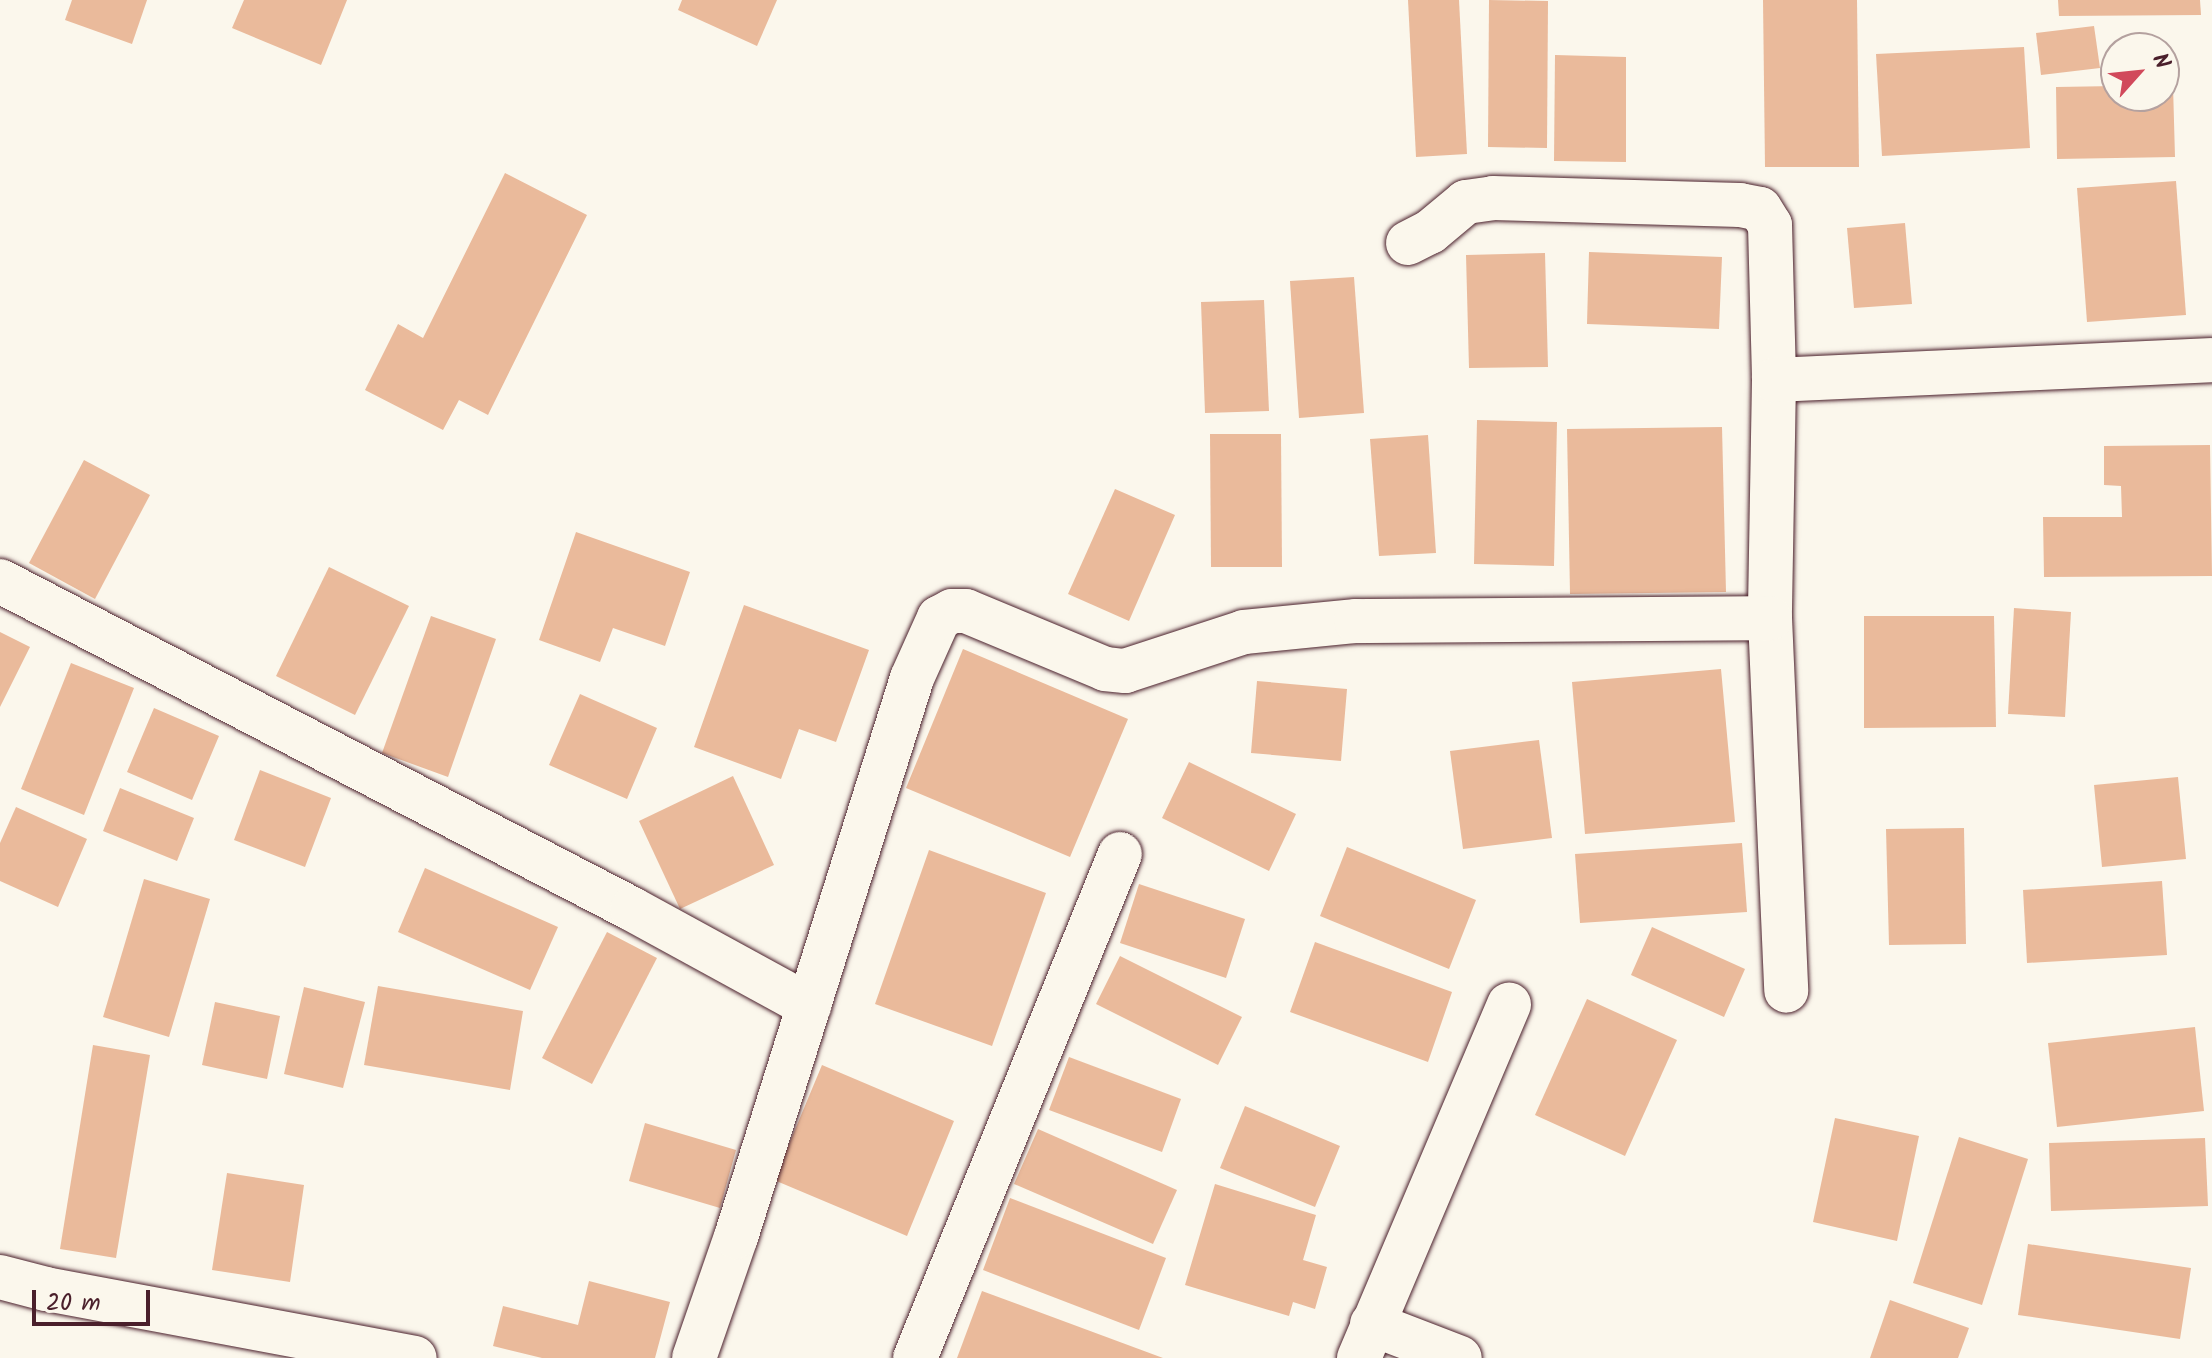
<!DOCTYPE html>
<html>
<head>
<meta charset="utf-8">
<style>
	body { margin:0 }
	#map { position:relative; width:2212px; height:1358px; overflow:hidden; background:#fbf7ec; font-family:Kalam,sans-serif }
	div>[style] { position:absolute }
	.building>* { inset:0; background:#eaba9b }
	.roads { filter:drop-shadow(0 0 2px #4a1f2b) drop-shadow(0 0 2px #4a1f2b) }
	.minor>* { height:44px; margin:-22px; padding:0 22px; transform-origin:22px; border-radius:22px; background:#fbf7ec }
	span { translate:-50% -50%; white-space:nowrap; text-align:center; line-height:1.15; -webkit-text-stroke:7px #fbf7ec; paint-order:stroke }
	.north { position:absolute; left:2100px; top:32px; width:80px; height:80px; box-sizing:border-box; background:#fbf7ec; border:2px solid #b4a19f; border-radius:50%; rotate:63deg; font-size:22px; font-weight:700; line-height:32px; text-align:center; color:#4a1f2b }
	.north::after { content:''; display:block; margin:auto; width:28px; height:36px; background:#d1495b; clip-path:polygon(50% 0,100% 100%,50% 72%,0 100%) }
	.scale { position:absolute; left:32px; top:1290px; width:118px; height:36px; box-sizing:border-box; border:4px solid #4a1f2b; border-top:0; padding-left:10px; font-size:24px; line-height:28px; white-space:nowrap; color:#4a1f2b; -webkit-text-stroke:6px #fbf7ec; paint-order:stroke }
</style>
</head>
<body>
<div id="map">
	<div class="building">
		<div style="clip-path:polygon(72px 0,147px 0,132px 44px,65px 20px)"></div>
		<div style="clip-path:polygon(244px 0,347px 0,321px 65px,232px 28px)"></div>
		<div style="clip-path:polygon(682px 0,777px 0,757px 46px,678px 10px)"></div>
		<div style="clip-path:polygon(1408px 0,1459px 0,1467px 154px,1416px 157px)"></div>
		<div style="clip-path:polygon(1489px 0,1548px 1px,1547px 148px,1488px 147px)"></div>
		<div style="clip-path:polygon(1763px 0,1857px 0,1859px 167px,1765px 167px)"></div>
		<div style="clip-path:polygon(2058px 0,2200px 0,2201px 15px,2059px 16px)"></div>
		<div style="clip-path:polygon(2094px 26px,2100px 68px,2041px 75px,2036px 33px)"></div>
		<div style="clip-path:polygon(2024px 47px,2030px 148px,1882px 156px,1876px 54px)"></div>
		<div style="clip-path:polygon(1555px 55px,1626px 57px,1626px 162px,1554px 161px)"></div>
		<div style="clip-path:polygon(2164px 85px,2173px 85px,2175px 157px,2057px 159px,2056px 87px,2116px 86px,2116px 96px,2164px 96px)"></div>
		<div style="clip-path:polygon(505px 173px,587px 215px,488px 415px,459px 400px,443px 430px,365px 390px,398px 324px,423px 338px)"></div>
		<div style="clip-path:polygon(2176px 181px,2186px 315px,2087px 322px,2077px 188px)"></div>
		<div style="clip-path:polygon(1905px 223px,1912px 304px,1854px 308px,1847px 228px)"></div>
		<div style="clip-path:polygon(1589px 252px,1722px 257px,1719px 329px,1587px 324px)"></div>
		<div style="clip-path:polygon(1545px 253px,1548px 367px,1469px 368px,1466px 255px)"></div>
		<div style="clip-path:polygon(1354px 277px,1364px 413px,1299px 418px,1290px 281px)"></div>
		<div style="clip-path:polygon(1264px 300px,1269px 411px,1205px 413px,1201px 302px)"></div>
		<div style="clip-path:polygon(1477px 420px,1557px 422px,1554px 566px,1474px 564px)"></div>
		<div style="clip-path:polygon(1722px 427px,1726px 592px,1570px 594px,1567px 429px)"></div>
		<div style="clip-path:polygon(1210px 434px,1281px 434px,1282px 567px,1211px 567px)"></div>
		<div style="clip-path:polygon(1428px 435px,1436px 553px,1379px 556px,1370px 439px)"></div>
		<div style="clip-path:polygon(2210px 445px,2212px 576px,2044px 577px,2043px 517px,2122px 517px,2121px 486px,2104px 485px,2104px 446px)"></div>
		<div style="clip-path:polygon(84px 460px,150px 495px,95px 599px,29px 563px)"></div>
		<div style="clip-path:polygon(1115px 489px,1175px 515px,1129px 621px,1068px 594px)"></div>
		<div style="clip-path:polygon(576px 532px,690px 572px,665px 646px,613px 628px,600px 662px,539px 640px)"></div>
		<div style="clip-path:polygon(329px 567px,409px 606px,355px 715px,276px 676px)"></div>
		<div style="clip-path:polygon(744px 605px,869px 650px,836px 742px,799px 729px,781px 779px,694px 747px)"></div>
		<div style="clip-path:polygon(2014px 608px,2071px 612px,2065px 717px,2008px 714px)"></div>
		<div style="clip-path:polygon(431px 616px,496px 639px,448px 777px,382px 753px)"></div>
		<div style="clip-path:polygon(1864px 616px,1994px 616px,1996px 727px,1864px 728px)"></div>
		<div style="clip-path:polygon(0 632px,30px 647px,0 707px)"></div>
		<div style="clip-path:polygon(963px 649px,1128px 719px,1070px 857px,906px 788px)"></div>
		<div style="clip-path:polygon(71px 663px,134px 688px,84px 815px,21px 789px)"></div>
		<div style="clip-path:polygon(1721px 669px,1735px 822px,1585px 834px,1572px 682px)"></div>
		<div style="clip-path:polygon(1257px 681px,1347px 689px,1341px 761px,1251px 753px)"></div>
		<div style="clip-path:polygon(580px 694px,657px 728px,627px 799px,549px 765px)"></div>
		<div style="clip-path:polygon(154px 708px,219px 736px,192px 800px,127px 772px)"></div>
		<div style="clip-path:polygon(1539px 740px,1552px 838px,1463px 849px,1450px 751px)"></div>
		<div style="clip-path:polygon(1189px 762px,1296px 814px,1269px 871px,1162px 818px)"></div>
		<div style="clip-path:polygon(260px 770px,331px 798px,305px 867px,234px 840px)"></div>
		<div style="clip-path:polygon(733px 776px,774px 865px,680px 909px,639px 821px)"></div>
		<div style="clip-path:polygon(2178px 777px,2186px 859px,2102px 867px,2094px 785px)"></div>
		<div style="clip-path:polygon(120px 788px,194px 818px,177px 861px,103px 831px)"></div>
		<div style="clip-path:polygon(16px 807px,87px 839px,58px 907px,0 881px,0 843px)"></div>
		<div style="clip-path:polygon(1964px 828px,1966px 944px,1889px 945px,1886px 829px)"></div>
		<div style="clip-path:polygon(1742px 843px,1747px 912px,1580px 923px,1575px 854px)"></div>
		<div style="clip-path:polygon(1347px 847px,1476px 900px,1449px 969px,1320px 916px)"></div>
		<div style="clip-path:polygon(929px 850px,1046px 893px,992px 1046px,875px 1004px)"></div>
		<div style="clip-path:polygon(425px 868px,558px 927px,530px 990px,398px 932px)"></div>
		<div style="clip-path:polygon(144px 879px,210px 899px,169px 1037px,103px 1017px)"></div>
		<div style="clip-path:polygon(2162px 881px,2167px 955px,2027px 963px,2023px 890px)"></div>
		<div style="clip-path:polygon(1139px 884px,1245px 919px,1226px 978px,1120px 943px)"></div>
		<div style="clip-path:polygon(1652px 927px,1745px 969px,1724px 1017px,1631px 975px)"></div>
		<div style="clip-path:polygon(607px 932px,657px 958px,592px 1084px,542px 1058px)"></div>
		<div style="clip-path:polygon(1315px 942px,1452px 992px,1428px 1062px,1290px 1012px)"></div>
		<div style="clip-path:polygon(1120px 956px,1242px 1017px,1218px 1065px,1096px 1004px)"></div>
		<div style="clip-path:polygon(378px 986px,523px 1011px,510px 1090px,364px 1065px)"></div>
		<div style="clip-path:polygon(304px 987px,365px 1002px,343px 1088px,284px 1074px)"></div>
		<div style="clip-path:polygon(1587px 999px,1677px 1040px,1625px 1156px,1535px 1115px)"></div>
		<div style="clip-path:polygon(215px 1002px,280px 1016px,267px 1079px,202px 1065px)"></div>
		<div style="clip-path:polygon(2195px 1027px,2204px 1111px,2057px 1127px,2048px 1043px)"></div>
		<div style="clip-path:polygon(93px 1045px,150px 1055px,116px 1258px,60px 1249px)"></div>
		<div style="clip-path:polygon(1069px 1057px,1181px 1099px,1162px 1152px,1049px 1110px)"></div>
		<div style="clip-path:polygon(822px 1065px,954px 1121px,907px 1236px,774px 1180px)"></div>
		<div style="clip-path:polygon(1245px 1106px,1340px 1146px,1315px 1207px,1220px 1168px)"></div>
		<div style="clip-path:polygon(1835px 1118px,1919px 1136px,1897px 1241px,1813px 1222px)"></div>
		<div style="clip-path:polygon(645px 1123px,736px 1150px,720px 1208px,629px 1181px)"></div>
		<div style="clip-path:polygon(1038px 1129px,1177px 1190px,1153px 1244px,1014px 1184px)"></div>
		<div style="clip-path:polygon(1959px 1137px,2028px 1159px,1982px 1305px,1913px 1283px)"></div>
		<div style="clip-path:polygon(2205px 1138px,2208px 1206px,2051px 1211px,2049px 1143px)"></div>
		<div style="clip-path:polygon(227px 1173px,304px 1185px,290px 1282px,212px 1270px)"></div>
		<div style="clip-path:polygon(1215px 1184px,1316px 1215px,1303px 1260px,1327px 1267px,1315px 1309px,1293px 1302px,1289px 1316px,1185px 1285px)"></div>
		<div style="clip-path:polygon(1010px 1198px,1166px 1258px,1139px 1330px,983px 1270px)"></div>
		<div style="clip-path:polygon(2028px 1244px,2191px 1268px,2180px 1339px,2018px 1315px)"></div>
		<div style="clip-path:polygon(589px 1281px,670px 1302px,655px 1358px,542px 1358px,493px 1346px,503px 1306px,578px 1325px)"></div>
		<div style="clip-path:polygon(982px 1291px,1163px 1358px,957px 1358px)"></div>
		<div style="clip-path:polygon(1890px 1300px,1969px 1328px,1958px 1358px,1870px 1358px)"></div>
	</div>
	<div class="roads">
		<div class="minor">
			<div style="left:1408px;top:243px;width:25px;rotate:-27deg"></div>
			<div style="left:1430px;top:232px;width:47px;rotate:-39.8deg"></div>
			<div style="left:1466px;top:202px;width:27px;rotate:-8deg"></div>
			<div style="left:1493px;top:198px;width:247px;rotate:1.6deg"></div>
			<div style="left:1740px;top:205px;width:20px;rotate:11deg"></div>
			<div style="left:1760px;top:209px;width:19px;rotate:58deg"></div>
			<div style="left:1770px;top:225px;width:155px;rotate:88.5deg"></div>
			<div style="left:1774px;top:380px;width:238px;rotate:91deg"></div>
			<div style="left:1770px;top:618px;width:373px;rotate:87.5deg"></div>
			<div style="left:1774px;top:380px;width:438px;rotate:-2.6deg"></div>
			<div style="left:0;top:581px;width:712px;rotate:27.43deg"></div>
			<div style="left:632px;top:909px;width:202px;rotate:28.7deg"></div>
			<div style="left:0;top:1277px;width:48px;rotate:14.6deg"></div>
			<div style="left:46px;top:1289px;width:375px;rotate:10.6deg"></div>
			<div style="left:1372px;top:1324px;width:94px;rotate:21.1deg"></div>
			<div style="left:694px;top:1358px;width:128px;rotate:-70.9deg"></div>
			<div style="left:736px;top:1237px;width:586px;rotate:-72.52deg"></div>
			<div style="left:912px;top:678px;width:66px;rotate:-65.8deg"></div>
			<div style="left:939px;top:618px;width:15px;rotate:-28deg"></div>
			<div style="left:952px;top:611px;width:14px"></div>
			<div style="left:966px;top:611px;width:151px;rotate:22.6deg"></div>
			<div style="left:1105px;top:669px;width:20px;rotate:6deg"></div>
			<div style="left:1125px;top:671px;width:125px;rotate:-18.1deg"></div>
			<div style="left:1244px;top:632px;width:113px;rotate:-5.6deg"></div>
			<div style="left:1356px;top:621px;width:414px;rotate:-0.4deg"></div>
			<div style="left:915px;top:1358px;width:544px;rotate:-67.87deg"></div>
			<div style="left:1359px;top:1358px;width:384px;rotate:-67deg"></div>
		</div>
	</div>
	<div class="north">N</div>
	<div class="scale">20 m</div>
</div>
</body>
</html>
